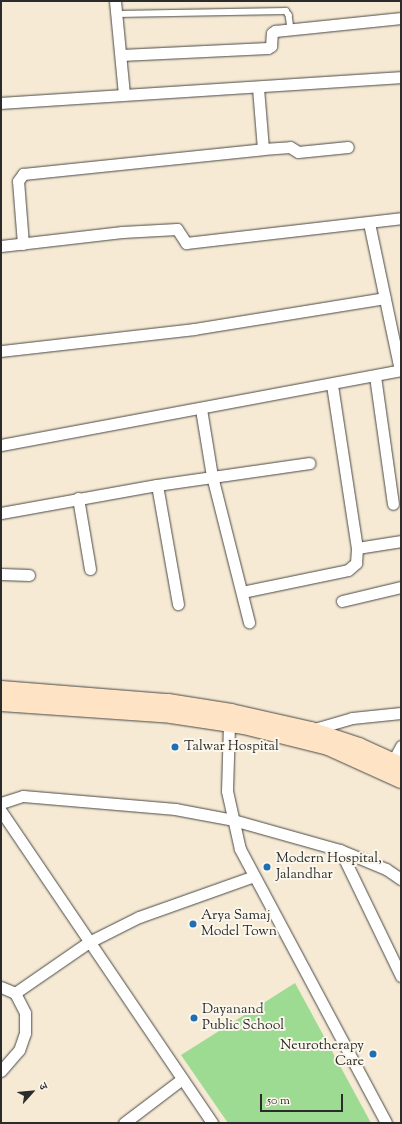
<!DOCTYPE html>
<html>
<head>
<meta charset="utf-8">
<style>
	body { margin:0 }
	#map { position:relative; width:402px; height:1124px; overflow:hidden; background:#f6ead5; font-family:"Sorts Mill Goudy","Noto Serif Devanagari",serif }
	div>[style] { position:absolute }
	.green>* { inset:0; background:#9cdb91 }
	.roads { filter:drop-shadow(0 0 1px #494844) drop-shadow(0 0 1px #494844) }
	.lane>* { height:5.5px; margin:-2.75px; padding:0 2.75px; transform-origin:2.75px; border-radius:2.75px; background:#fff }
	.street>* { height:11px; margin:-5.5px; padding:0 5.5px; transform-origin:5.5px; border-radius:5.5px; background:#fff }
	.secondary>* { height:16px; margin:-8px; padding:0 8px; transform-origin:8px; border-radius:8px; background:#fee4c5 }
	.dots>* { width:11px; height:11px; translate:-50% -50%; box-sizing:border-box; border:2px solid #fbf7ec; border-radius:50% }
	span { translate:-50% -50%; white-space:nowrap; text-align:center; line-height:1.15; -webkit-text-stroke:4px #fbf7ec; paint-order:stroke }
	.poi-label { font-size:14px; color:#2b2b2b }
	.left { translate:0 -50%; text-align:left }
	.right { translate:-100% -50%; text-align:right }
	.frame { position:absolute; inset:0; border:2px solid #2b2b2b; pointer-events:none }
	.north { position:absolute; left:12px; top:1072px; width:40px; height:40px; -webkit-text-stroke:3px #fbf7ec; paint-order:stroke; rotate:63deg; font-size:11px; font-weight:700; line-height:16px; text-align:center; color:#2b2b2b }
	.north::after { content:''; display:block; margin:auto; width:14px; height:18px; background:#2b2b2b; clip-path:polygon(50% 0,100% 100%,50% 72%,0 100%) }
	.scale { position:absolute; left:260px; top:1094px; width:83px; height:18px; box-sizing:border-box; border:2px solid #2b2b2b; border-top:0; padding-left:5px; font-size:12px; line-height:14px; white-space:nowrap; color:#2b2b2b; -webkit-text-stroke:3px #fbf7ec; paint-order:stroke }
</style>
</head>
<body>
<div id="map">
	<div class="green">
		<div style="clip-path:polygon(295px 983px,371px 1123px,228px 1123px,181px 1055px)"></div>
	</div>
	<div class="roads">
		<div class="lane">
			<div style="left:117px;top:14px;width:169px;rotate:-1deg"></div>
			<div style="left:286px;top:11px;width:5px;rotate:53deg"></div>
			<div style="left:289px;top:15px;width:14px;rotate:82deg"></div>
		</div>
		<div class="street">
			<div style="left:115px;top:1px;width:93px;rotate:84.5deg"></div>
			<div style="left:121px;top:55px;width:147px;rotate:-2.7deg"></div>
			<div style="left:268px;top:48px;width:4px;rotate:-34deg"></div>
			<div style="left:271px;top:46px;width:13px;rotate:-86deg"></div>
			<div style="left:272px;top:33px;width:4px;rotate:-34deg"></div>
			<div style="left:275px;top:31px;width:127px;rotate:-5.9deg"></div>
			<div style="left:258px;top:88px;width:61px;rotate:85.3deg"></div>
			<div style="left:1px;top:103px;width:401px;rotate:-3.7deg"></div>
			<div style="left:369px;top:223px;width:150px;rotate:78.1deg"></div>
			<div style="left:23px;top:244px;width:63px;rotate:-94.5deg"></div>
			<div style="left:18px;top:181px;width:9px;rotate:-54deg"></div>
			<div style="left:23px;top:174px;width:241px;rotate:-5.9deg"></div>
			<div style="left:263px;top:149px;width:27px;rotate:-4deg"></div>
			<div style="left:290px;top:147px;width:9px;rotate:32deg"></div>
			<div style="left:298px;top:152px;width:50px;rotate:-5.7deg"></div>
			<div style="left:1px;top:246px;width:122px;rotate:-6.6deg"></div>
			<div style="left:122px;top:232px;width:55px;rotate:-3.1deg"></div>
			<div style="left:177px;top:229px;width:17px;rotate:57deg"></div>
			<div style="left:186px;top:243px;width:216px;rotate:-6.6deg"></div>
			<div style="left:1px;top:351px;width:194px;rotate:-6.5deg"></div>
			<div style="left:194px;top:329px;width:193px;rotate:-9.2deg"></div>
			<div style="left:375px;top:376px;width:129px;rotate:82deg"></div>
			<div style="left:332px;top:385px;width:165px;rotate:81.3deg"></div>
			<div style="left:357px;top:548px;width:45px;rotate:-9deg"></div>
			<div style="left:201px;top:409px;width:68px;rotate:80.7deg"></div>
			<div style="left:212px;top:476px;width:151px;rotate:75.8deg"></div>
			<div style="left:1px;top:445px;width:407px;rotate:-10.6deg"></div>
			<div style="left:157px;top:485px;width:121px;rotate:80deg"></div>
			<div style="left:78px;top:498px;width:72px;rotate:80.4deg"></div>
			<div style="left:1px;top:513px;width:158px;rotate:-10.2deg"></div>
			<div style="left:157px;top:485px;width:154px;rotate:-8.2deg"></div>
			<div style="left:1px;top:574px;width:28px;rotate:2deg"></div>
			<div style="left:242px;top:592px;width:108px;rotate:-11.7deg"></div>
			<div style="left:348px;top:570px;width:11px;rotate:-41deg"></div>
			<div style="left:356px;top:563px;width:15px;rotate:-86deg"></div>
			<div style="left:342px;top:601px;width:61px;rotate:-13.3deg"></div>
			<div style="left:229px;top:724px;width:67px;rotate:91.7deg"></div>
			<div style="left:227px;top:791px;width:59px;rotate:77.4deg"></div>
			<div style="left:240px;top:849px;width:310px;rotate:61.9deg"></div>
			<div style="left:311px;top:730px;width:43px;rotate:-16.3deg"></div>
			<div style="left:352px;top:718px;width:49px;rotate:-5.8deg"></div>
			<div style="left:393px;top:761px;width:17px;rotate:-62deg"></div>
			<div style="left:1px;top:803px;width:23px;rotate:-18deg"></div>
			<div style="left:23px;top:796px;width:153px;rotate:4.9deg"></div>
			<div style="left:175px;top:809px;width:59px;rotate:10.7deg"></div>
			<div style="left:233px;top:820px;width:111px;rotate:15.7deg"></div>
			<div style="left:340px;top:850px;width:50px;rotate:22.4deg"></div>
			<div style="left:386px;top:869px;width:18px;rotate:34deg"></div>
			<div style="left:1px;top:811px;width:377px;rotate:55.9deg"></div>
			<div style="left:340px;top:850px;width:140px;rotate:64.2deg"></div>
			<div style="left:1px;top:987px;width:15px;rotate:23deg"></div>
			<div style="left:15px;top:993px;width:22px;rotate:63deg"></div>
			<div style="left:25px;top:1013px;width:20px;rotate:90deg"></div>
			<div style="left:25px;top:1033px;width:18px;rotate:109deg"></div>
			<div style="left:19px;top:1050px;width:28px;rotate:131deg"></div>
			<div style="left:15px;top:993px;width:90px;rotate:-34.6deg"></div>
			<div style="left:89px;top:942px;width:56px;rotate:-26.6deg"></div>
			<div style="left:139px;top:917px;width:122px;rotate:-19.6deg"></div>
			<div style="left:124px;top:1123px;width:73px;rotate:-37.2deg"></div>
		</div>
		<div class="secondary">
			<div style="left:1px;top:689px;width:168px;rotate:4.5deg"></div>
			<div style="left:168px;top:702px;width:64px;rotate:9deg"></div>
			<div style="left:231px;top:712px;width:82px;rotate:12.7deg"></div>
			<div style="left:311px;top:730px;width:51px;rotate:18.4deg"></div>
			<div style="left:359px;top:746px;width:46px;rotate:24.3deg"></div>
			<div style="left:1px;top:703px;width:170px;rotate:4deg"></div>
			<div style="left:171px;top:715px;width:74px;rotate:8.6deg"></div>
			<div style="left:244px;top:726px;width:87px;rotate:14deg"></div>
			<div style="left:328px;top:747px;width:80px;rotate:24.3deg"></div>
		</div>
	</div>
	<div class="dots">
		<div style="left:175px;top:747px;background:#1f6fb2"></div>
		<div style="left:267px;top:867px;background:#1f6fb2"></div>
		<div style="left:193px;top:924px;background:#1f6fb2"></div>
		<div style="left:194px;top:1018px;background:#1f6fb2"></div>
		<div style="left:373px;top:1054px;background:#1f6fb2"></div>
	</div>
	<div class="poi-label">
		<span class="left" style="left:184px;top:747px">Talwar Hospital</span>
		<span class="left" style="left:276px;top:867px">Modern Hospital,<br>Jalandhar</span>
		<span class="left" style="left:201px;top:924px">Arya Samaj<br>Model Town</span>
		<span class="left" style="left:202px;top:1018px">Dayanand<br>Public School</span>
		<span class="right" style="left:364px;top:1054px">Neurotherapy<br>Care</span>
	</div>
	<div class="frame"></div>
	<div class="north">उ</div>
	<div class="scale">50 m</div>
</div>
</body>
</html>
